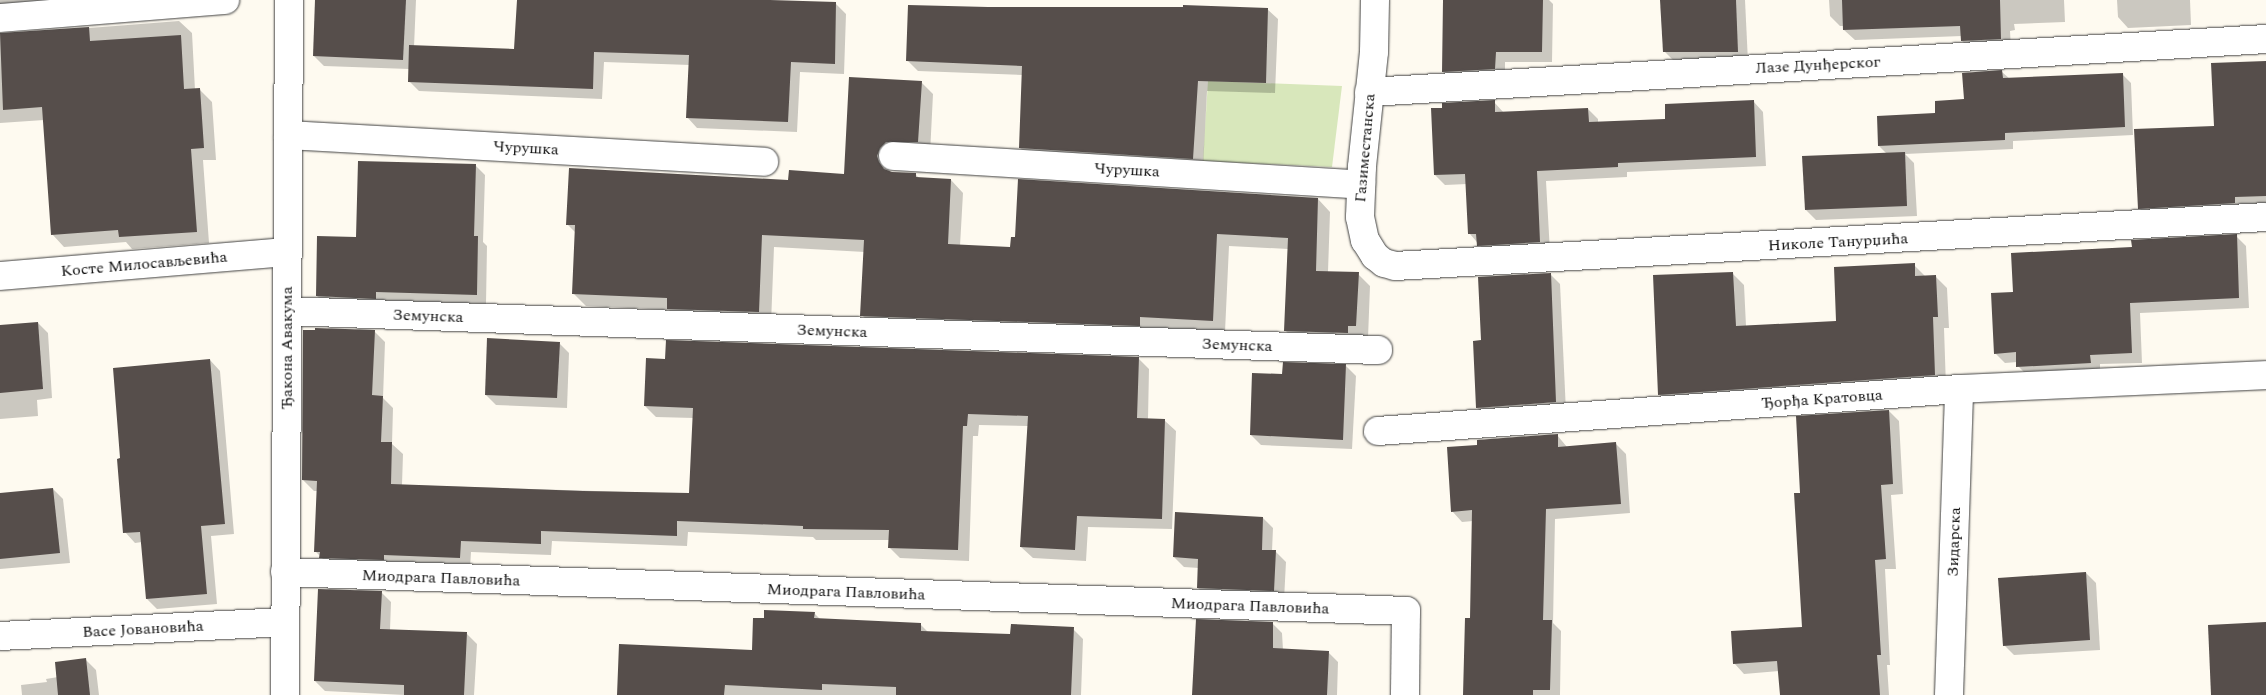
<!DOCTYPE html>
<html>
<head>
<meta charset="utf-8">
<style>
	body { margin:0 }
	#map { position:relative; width:2266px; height:695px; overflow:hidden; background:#fefaf0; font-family:Spectral,serif }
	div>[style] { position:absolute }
	.green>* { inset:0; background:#d8e7bb }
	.shadow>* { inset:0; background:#0003 }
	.building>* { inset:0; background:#564e4b }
	.roads { filter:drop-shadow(0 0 1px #414141) drop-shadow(0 0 1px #414141) }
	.minor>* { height:28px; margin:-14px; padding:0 14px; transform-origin:14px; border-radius:14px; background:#fff }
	span { translate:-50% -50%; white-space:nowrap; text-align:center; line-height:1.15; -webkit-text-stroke:5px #fff; paint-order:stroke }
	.street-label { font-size:16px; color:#0e0e0e }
</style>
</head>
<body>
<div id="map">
	<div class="green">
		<div style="clip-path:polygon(1208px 81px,1342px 86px,1332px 167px,1203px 161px)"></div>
	</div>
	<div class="shadow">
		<div style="clip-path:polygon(0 0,189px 0,0 21px)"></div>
		<div style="clip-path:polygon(316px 0,416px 0,414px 47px,516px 51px,518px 0,736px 0,836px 4px,846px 14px,844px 74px,800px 72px,797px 132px,697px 128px,687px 117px,690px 65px,604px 62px,602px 99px,419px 91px,409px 81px,409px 69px,324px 66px,314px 56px)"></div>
		<div style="clip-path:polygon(1445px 0,1549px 0,1553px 4px,1552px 62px,1505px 62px,1505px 79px,1454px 82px,1443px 72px)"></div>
		<div style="clip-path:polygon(1662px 0,1745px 0,1748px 62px,1675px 62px,1665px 52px)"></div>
		<div style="clip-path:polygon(1829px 0,2064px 0,2065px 22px,2014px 24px,2015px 30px,2010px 31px,2011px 49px,1972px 51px,1962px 41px,1962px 36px,1855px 40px,1844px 30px,1844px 26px,1840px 26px,1830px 16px)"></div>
		<div style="clip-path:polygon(2117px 0,2190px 0,2191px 25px,2128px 28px,2118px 17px)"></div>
		<div style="clip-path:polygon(988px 9px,1267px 9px,1278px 19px,1275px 93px,1207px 91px,1203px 168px,1030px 158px,1020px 148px,1023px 75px,918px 71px,908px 61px)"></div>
		<div style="clip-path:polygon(179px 21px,192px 33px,195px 90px,200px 90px,212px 102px,216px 160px,203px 160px,209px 243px,132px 249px,126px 242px,64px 247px,52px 234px,44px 120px,0 123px,0 35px)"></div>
		<div style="clip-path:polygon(2266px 62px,2266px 206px,2149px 218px,2139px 208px,2215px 127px)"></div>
		<div style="clip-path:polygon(2002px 72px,2010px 79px,2122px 74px,2131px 83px,2133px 135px,2013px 141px,2013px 149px,1905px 154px,1914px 163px,1917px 216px,1816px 220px,1806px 210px,1887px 154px,1879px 146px,1965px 100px)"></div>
		<div style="clip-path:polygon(921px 82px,933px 94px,930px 154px,889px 168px,890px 172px,915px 174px,920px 179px,951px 180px,963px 193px,960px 246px,1012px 248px,1318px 199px,1330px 212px,1328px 272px,1358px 274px,1370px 286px,1368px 338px,1297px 343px,1285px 330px,1288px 249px,1229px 246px,1225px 332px,874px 328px,862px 315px,865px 252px,774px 247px,771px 324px,680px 321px,669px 310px,586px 306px,573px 293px,576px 233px,567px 224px,789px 181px,845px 175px)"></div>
		<div style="clip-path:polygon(1753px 101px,1763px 112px,1766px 166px,1627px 172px,1627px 177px,1546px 181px,1550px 252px,1488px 255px,1470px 234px,1467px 184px,1445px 185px,1435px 175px,1494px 102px,1504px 113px,1588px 109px,1598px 119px,1598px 123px,1666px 120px)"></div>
		<div style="clip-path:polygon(476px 166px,485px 175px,483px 242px,487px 246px,486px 304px,385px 301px,326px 305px,317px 296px,357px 238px)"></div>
		<div style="clip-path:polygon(2236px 236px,2246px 246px,2249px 308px,2140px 313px,2142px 363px,2100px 364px,2100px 373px,2028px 376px,2018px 366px,2017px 362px,2005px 363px,1995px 353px,2015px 293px,2133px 248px)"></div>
		<div style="clip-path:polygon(1914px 265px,1926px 277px,1935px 276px,1947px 288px,1949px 328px,1944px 328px,1946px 387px,1671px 406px,1659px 394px,1732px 273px,1744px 285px,1746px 326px,1837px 322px)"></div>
		<div style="clip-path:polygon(1550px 274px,1560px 284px,1566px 412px,1487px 418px,1477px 408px,1483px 342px)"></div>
		<div style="clip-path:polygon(38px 323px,48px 333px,52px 398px,37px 400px,38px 416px,0 419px,0 326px)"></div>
		<div style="clip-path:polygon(374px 331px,385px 342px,383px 398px,393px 408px,392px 444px,403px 454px,402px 485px,691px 494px,694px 418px,656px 417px,645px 406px,1138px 358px,1149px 369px,1148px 419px,1164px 420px,1176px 431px,1172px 529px,1088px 527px,1086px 561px,1033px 558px,1021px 547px,1028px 426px,979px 425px,978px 436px,973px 436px,969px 561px,900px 558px,889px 547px,889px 540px,816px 540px,813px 537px,688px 532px,687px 546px,552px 541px,551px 555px,471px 552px,470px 568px,332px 568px,315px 551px,318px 491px,314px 491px,303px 480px)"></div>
		<div style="clip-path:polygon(559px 343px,569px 353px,567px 408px,496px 405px,486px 395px)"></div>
		<div style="clip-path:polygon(210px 360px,220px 371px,234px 534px,211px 536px,217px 604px,157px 609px,147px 599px,142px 542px,135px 543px,125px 532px,122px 459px)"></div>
		<div style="clip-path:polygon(1346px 366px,1356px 376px,1352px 449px,1261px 445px,1251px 435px)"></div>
		<div style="clip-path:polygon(1889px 411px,1899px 421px,1903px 494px,1891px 495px,1896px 569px,1885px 569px,1890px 665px,1887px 665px,1889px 695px,1781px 695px,1779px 671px,1744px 674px,1734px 663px,1804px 628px,1801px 494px)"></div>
		<div style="clip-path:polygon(1557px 435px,1567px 447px,1616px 444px,1626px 454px,1630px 513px,1555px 519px,1553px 623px,1561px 631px,1560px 695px,1464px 695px,1471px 619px,1473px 521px,1462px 522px,1452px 511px,1478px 446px)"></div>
		<div style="clip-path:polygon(53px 489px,63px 499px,70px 563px,0 569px,0 494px)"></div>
		<div style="clip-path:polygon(1263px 518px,1273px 528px,1272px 551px,1276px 552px,1286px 562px,1284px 600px,1208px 598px,1198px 588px,1199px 568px,1184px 567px,1174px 557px)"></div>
		<div style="clip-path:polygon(2086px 573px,2096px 583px,2100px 650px,2014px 655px,2004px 645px)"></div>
		<div style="clip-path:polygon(381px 592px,391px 602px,390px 630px,467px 634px,477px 644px,474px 695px,405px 695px,325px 691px,315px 681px)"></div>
		<div style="clip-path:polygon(814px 613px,821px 620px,921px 625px,928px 632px,1012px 636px,1073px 629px,1083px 639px,1081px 695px,618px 695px,753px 651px,765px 619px)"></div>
		<div style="clip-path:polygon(1272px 623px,1282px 633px,1283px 650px,1328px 652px,1338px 662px,1337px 695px,1194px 695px)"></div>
		<div style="clip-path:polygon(86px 660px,96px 670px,99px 695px,22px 695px,21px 685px,47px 682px,46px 679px,58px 677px)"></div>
	</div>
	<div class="building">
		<div style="clip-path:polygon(315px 0,406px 0,403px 60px,313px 56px)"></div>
		<div style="clip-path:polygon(517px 0,770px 0,836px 2px,835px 64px,791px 62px,788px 122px,686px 118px,689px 55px,594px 52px,593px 89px,408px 82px,409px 45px,514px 49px)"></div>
		<div style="clip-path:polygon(1443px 0,1543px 0,1542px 52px,1496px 52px,1495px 69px,1442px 72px)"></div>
		<div style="clip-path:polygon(1660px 0,1736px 0,1738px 52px,1663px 52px)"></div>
		<div style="clip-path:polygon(1842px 0,2000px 0,2001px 39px,1961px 41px,1960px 26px,1843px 30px)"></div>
		<div style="clip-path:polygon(908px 5px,988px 7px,1183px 7px,1183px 5px,1268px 8px,1266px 83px,1198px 81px,1193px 159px,1019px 148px,1022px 66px,906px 61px)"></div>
		<div style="clip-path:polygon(89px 27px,90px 41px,181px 35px,184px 89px,200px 88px,204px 148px,191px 149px,197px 232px,119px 237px,118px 230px,51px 235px,42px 107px,3px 110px,0 33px)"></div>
		<div style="clip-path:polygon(2266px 61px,2266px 196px,2235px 197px,2235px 203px,2138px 209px,2134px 129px,2214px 126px,2211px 63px)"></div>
		<div style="clip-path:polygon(2002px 70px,2003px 78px,2123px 73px,2125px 127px,2005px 133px,2005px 140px,1878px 146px,1877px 116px,1935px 113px,1935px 101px,1964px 99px,1962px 73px)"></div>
		<div style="clip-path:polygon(849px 77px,922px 81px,918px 142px,886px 142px,880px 148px,877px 156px,879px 162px,884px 169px,892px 172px,916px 173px,916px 177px,951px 179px,948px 244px,1010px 247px,1011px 237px,1015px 237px,1018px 179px,1318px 198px,1316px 271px,1359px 272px,1356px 326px,1348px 326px,1348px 333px,1284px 331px,1288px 238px,1217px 234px,1213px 321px,1140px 317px,1140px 326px,860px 316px,864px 240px,762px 235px,759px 312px,667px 309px,667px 298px,572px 294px,575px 225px,566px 225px,569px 168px,788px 180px,789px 170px,844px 174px)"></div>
		<div style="clip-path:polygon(1495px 100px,1495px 112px,1588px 108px,1589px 122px,1665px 119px,1665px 104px,1754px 100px,1756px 157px,1618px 163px,1618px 167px,1537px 171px,1540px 242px,1477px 246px,1476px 234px,1468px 234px,1465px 174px,1434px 175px,1431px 108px,1442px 108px,1442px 103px)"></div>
		<div style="clip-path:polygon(1905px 152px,1907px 206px,1805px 210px,1802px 156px)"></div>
		<div style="clip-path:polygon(358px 161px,476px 164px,474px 236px,478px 236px,477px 295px,376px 292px,376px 299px,316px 296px,317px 236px,356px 237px)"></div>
		<div style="clip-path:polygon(2237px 234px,2239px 298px,2130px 303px,2132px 353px,2090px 355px,2091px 363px,2016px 367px,2016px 352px,1994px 354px,1991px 293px,2013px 292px,2011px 253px,2132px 247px,2131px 240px)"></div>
		<div style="clip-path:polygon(1915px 263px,1915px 276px,1936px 275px,1938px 317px,1933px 317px,1935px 375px,1658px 395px,1653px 275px,1733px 272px,1736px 326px,1836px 321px,1834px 267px)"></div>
		<div style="clip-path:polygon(1551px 273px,1556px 402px,1476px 408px,1473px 341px,1481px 340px,1478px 277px)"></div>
		<div style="clip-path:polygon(38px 322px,43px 389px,0 393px,0 325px)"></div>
		<div style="clip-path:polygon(315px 328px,375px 330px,372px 395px,383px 396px,381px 442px,392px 442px,391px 484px,583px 491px,689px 493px,693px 408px,644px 406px,646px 358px,665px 359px,666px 340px,1139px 357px,1137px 418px,1165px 419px,1162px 519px,1077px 516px,1075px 550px,1020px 547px,1028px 416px,968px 414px,967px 426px,963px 426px,958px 550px,888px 548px,889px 530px,803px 529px,803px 526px,677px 521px,677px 536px,541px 531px,541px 544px,461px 541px,460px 558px,384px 555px,384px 560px,319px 558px,320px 552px,314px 552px,317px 481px,302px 480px,303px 330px,315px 330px)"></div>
		<div style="clip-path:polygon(487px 338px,560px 342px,557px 398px,485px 395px)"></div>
		<div style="clip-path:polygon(210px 359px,225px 524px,201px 526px,207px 594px,146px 599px,140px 532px,123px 533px,117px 459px,120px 458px,113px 368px)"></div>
		<div style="clip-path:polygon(1283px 362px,1346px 364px,1343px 440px,1250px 435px,1252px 373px,1282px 374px)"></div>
		<div style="clip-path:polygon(1889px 410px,1893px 484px,1881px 485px,1886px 559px,1875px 560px,1881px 655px,1877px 655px,1880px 695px,1780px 695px,1777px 661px,1733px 664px,1731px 631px,1802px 627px,1794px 493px,1800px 493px,1796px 416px)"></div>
		<div style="clip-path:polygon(1558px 434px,1558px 447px,1616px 442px,1621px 504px,1546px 509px,1543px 620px,1552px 620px,1550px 690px,1533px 690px,1533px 695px,1463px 695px,1465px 618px,1470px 618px,1472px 510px,1451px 512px,1447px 447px,1477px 445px,1477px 440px)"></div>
		<div style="clip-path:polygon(53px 488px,60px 553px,0 559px,0 493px)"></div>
		<div style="clip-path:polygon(1175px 512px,1263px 517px,1262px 550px,1276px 550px,1274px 591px,1197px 588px,1198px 559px,1173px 557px)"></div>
		<div style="clip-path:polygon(2086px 572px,2090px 640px,2003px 646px,1998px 578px)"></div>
		<div style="clip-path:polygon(318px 589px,382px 591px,380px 629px,467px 632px,464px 695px,404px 695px,404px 685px,314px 681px)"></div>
		<div style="clip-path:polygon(764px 610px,815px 612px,814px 618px,921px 623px,921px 631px,1010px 634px,1011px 624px,1074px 627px,1071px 695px,896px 695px,896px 687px,822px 684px,822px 690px,725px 685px,724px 695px,617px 695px,619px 644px,752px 650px,753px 618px,764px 618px)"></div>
		<div style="clip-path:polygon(1196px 619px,1273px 622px,1273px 648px,1329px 651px,1327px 695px,1192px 695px)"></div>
		<div style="clip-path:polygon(2266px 622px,2266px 695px,2211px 695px,2208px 625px)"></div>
		<div style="clip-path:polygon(86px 658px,90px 695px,58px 695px,55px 662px)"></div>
	</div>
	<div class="roads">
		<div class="minor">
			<div style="left:1375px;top:0;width:52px;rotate:91.1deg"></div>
			<div style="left:1374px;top:52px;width:116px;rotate:96deg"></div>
			<div style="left:1362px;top:167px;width:50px;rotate:92.3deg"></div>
			<div style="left:1360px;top:217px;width:24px;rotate:78deg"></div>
			<div style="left:1365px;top:240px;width:19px;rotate:58deg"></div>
			<div style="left:1375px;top:256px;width:11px;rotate:38deg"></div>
			<div style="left:1384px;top:263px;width:11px;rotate:15deg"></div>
			<div style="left:1395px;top:266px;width:872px;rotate:-3.22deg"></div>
			<div style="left:0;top:18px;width:226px;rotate:-4.6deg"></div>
			<div style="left:1369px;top:92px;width:899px;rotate:-3.38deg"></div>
			<div style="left:288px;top:135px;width:477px;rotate:3.2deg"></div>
			<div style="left:893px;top:156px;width:469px;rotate:3.5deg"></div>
			<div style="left:0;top:276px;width:288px;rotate:-4.8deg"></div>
			<div style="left:287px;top:311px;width:1092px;rotate:2.05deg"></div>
			<div style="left:1378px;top:431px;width:583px;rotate:-4.13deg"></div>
			<div style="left:1959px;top:389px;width:307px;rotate:-2.6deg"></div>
			<div style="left:285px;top:572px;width:1122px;rotate:1.99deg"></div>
			<div style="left:1406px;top:611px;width:84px;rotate:90.7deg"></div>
			<div style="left:0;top:636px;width:285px;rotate:-2.8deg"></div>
			<div style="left:285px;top:695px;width:695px;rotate:-89.67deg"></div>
			<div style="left:1949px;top:695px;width:306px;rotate:-88.1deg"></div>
		</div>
	</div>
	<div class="street-label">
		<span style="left:1818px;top:65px;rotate:-3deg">Лазе Дунђерског</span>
		<span style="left:526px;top:148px;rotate:3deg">Чурушка</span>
		<span style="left:1365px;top:148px;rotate:-85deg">Газиместанска</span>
		<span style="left:1127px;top:170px;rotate:3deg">Чурушка</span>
		<span style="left:1838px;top:242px;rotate:-3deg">Николе Танурџића</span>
		<span style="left:144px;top:264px;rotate:-5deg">Косте Милосављевића</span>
		<span style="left:428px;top:316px;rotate:2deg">Земунска</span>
		<span style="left:832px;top:331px;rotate:2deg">Земунска</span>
		<span style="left:1237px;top:345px;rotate:2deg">Земунска</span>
		<span style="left:287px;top:348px;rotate:-90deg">Ђакона Авакума</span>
		<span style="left:1822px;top:399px;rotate:-4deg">Ђорђа Кратовца</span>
		<span style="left:1954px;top:542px;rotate:-88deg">Зидарска</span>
		<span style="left:441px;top:578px;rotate:2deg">Миодрага Павловића</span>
		<span style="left:846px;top:592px;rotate:2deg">Миодрага Павловића</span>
		<span style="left:1250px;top:606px;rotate:2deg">Миодрага Павловића</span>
		<span style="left:143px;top:629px;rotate:-3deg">Васе Јовановића</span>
	</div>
</div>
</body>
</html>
